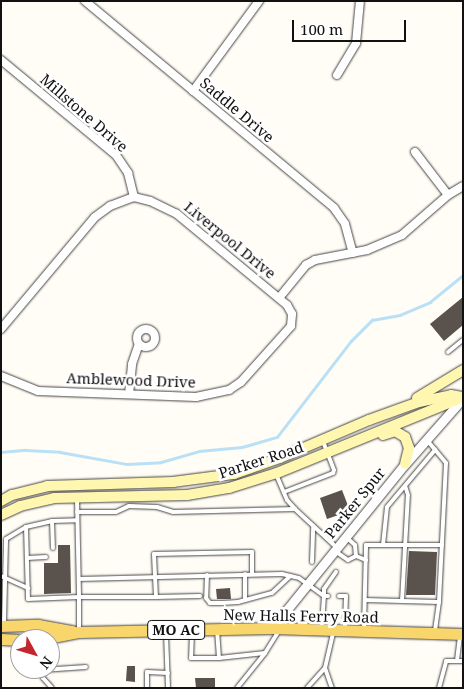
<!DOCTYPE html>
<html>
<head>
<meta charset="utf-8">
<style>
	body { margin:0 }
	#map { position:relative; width:464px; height:689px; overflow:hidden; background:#fffdf5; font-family:"Noto Serif",serif }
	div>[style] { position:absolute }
	.stream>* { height:2.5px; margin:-1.25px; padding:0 1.25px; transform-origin:1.25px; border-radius:1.25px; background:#b9e0f7 }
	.building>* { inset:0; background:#5a524d }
	.roads { filter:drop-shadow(0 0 1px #444) drop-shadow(0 0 1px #444) }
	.service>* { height:4px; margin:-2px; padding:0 2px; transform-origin:2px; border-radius:2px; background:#fff }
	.minor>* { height:8px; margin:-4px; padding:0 4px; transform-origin:4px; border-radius:4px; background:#fff }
	.minor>.ring { margin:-4px; padding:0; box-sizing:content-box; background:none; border:8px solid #fff; border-radius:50% }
	.tertiary>* { height:9px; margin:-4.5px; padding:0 4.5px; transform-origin:4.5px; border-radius:4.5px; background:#fff }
	.secondary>* { height:10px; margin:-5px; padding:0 5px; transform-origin:5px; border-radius:5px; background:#fff6b0 }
	.primary>* { height:11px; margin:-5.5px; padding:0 5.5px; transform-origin:5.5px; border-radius:5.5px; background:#f9d66b }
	span { translate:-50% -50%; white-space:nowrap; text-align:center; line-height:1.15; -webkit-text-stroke:5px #fff; paint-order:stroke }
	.shield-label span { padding:1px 4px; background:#fff; border:1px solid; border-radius:4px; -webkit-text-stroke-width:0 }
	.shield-label { font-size:14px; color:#111; font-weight:700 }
	.street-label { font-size:15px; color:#111 }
	.frame { position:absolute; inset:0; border:2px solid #111; pointer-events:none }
	.north { position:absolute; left:10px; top:629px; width:50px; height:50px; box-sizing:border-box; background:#fff; border:1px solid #a0a0a0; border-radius:50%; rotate:129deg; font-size:14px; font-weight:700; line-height:20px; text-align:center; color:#111 }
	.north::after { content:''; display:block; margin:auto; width:18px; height:22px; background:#c4262e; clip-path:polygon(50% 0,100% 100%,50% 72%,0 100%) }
	.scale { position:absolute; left:292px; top:20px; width:114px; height:22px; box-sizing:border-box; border:2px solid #111; border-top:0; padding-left:6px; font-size:15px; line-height:18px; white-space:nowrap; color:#111; -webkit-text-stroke:4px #fff; paint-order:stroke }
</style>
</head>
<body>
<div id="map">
	<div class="stream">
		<div style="left:1px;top:452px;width:24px;rotate:-5deg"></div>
		<div style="left:25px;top:450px;width:35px;rotate:3deg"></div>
		<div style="left:60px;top:452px;width:68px;rotate:10.2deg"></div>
		<div style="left:127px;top:464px;width:34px;rotate:-3deg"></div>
		<div style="left:161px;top:462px;width:40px;rotate:-16deg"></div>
		<div style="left:199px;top:451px;width:43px;rotate:-5.3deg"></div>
		<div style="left:242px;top:447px;width:36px;rotate:-16deg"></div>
		<div style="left:277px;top:437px;width:121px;rotate:-52.4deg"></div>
		<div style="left:351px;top:341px;width:30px;rotate:-45deg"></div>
		<div style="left:372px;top:320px;width:28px;rotate:-10deg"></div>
		<div style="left:400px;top:315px;width:33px;rotate:-23deg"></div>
		<div style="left:430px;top:302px;width:43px;rotate:-39.3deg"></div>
	</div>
	<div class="building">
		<div style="clip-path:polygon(463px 297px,463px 325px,444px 341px,430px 324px)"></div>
		<div style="clip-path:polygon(342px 490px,350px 511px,327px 519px,320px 498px)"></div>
		<div style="clip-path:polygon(58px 545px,70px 545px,71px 593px,44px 594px,44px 563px,58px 563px)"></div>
		<div style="clip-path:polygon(409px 551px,437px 552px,435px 595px,406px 595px)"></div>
		<div style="clip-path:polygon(230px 588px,231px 599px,217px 599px,216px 589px)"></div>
		<div style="clip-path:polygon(127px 666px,135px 666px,135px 682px,126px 681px)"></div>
		<div style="clip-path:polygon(195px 678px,215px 678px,215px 688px,196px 688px)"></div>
	</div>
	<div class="roads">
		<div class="service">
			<div style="left:448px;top:352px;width:19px;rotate:-39deg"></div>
			<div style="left:426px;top:439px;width:31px;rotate:50deg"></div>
			<div style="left:446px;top:463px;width:139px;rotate:92.9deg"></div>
			<div style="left:439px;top:602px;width:30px;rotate:98deg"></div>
			<div style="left:276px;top:474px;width:28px;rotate:67deg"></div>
			<div style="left:287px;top:500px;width:12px;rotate:48deg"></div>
			<div style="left:284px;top:492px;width:53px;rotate:-21.2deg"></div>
			<div style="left:333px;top:473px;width:3px;rotate:-72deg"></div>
			<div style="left:334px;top:470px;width:31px;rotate:-111deg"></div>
			<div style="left:77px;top:499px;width:98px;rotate:88.8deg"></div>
			<div style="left:79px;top:597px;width:77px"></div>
			<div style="left:156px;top:597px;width:43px;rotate:-92.7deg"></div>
			<div style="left:154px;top:554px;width:98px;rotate:-1.2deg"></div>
			<div style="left:252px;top:552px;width:22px;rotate:90deg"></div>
			<div style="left:77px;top:512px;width:39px"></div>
			<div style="left:116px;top:512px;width:14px;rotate:-25deg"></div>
			<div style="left:129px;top:506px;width:28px;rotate:2deg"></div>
			<div style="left:157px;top:507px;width:17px;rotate:17deg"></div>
			<div style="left:173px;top:512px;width:122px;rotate:-1.4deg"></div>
			<div style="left:295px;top:509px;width:56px;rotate:42.8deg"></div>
			<div style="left:52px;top:521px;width:27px;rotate:88deg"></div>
			<div style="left:26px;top:527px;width:72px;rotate:88.4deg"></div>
			<div style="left:28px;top:599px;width:51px;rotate:-2.2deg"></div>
			<div style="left:79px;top:597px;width:33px;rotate:90deg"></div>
			<div style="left:346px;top:537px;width:12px;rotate:42deg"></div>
			<div style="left:355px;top:545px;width:11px;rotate:85deg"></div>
			<div style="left:383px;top:545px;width:38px;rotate:-84deg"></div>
			<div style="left:387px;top:507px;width:75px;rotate:-49.9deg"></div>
			<div style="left:335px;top:551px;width:16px;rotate:35deg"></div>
			<div style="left:348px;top:560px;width:9px;rotate:-27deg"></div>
			<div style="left:356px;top:556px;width:11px;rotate:22deg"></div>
			<div style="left:27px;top:558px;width:19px;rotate:-3deg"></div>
			<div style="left:312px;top:562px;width:36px;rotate:-88deg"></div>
			<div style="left:245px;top:574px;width:26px;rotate:90deg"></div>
			<div style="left:207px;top:575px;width:23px;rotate:92deg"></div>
			<div style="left:206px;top:598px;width:6px;rotate:51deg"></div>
			<div style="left:210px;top:603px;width:12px"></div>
			<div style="left:222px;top:603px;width:16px;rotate:-4deg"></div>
			<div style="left:238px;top:602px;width:35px;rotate:-15deg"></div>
			<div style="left:272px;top:593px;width:25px;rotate:-43deg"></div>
			<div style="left:1px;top:576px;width:30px;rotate:24deg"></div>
			<div style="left:79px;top:579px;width:203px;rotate:-1.4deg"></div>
			<div style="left:282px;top:574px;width:17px;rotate:13deg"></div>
			<div style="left:299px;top:578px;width:31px;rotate:36deg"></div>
			<div style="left:324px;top:596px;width:31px;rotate:94deg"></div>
			<div style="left:328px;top:596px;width:4px;rotate:180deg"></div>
			<div style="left:324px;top:596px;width:7px;rotate:-90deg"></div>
			<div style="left:324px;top:589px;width:21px;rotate:-55deg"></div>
			<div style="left:339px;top:596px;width:7px"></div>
			<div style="left:346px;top:596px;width:32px;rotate:92deg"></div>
			<div style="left:156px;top:597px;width:44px;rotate:-1.3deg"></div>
			<div style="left:365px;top:600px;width:74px;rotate:1.5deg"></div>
			<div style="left:402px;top:601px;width:106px;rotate:-86.8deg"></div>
			<div style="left:408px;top:495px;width:9px;rotate:-108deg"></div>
			<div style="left:4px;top:623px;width:84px;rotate:-88.6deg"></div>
			<div style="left:6px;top:539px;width:23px;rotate:-31deg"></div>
			<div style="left:26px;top:527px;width:27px;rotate:-13deg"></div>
			<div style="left:52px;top:521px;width:25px;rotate:-2deg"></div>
			<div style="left:364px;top:629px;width:84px;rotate:-88.6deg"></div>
			<div style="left:366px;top:545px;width:76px"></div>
			<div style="left:192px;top:632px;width:26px;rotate:92deg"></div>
			<div style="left:191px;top:658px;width:28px"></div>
			<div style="left:219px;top:658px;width:27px;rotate:-94deg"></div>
			<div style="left:166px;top:633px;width:55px;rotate:87.9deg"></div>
			<div style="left:460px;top:636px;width:25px;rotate:97deg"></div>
			<div style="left:457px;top:661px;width:6px"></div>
			<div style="left:219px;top:658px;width:46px;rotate:-6.2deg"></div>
			<div style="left:265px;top:653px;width:28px;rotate:-58deg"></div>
			<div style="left:325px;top:668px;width:21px;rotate:71deg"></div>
			<div style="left:42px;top:669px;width:9px;rotate:84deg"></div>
			<div style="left:43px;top:678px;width:13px;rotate:48deg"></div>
			<div style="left:42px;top:670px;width:44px;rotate:-3.9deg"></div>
			<div style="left:147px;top:688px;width:16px;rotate:-90deg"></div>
			<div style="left:147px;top:672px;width:21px;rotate:3deg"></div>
			<div style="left:237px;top:688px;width:45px;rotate:-51.3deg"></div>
			<div style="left:307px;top:688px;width:27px;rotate:-48deg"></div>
			<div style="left:325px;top:668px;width:37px;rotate:-77deg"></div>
			<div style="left:439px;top:688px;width:28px;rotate:-75deg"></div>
			<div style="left:446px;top:661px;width:11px"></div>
		</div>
		<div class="minor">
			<div style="left:85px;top:1px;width:324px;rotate:39.7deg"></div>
			<div style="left:334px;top:208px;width:19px;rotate:55deg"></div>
			<div style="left:345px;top:224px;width:30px;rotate:75deg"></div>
			<div style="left:1px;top:60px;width:149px;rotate:39.6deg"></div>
			<div style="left:116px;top:155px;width:22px;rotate:56deg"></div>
			<div style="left:128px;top:173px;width:25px;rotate:76deg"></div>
			<div style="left:337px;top:75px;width:37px;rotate:-59deg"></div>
			<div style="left:356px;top:43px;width:42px;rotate:-84.6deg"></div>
			<div style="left:193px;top:91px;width:112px;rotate:-53.7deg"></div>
			<div style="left:415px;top:152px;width:54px;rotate:52.5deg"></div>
			<div style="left:279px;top:298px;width:43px;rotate:-50.7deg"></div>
			<div style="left:306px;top:265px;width:10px;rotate:-29deg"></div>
			<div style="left:315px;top:260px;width:53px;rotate:-10.9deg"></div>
			<div style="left:367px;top:250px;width:38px;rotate:-23deg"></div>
			<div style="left:402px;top:235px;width:61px;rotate:-41deg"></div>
			<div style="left:448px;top:195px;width:17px;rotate:-31deg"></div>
			<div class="ring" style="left:137px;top:329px;width:10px;height:10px"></div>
			<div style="left:1px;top:329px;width:146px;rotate:-50deg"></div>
			<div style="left:95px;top:217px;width:19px;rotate:-36deg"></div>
			<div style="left:110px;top:206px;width:26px;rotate:-21deg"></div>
			<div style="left:1px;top:376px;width:40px;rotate:22deg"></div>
			<div style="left:38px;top:391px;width:158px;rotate:2.2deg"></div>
			<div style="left:196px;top:397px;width:34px;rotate:-12deg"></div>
			<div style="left:229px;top:390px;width:14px;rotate:-34deg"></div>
			<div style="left:241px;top:382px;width:75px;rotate:-48.2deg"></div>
			<div style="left:291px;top:326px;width:12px;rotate:-85deg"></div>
			<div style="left:292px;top:314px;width:10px;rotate:-119deg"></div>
			<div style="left:287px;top:305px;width:143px;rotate:-140.4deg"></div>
			<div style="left:177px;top:214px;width:30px;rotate:-154deg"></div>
			<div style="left:150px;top:201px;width:16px;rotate:-166deg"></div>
			<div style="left:129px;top:394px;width:30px;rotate:-84deg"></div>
			<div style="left:132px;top:364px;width:21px;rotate:-71deg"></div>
		</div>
		<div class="tertiary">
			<div style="left:272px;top:628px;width:211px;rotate:-51deg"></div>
			<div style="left:405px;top:464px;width:88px;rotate:-48.7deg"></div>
		</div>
		<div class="secondary">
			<div style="left:417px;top:398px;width:54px;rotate:-31.3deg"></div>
			<div style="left:383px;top:435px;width:13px;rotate:-18deg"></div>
			<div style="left:395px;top:431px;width:12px;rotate:31deg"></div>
			<div style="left:405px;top:437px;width:12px;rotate:70deg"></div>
			<div style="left:409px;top:448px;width:16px;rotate:104deg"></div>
			<div style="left:1px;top:501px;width:13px;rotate:-29deg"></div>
			<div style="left:12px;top:495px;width:36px;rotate:-14deg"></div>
			<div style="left:47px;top:486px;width:126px;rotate:-1.8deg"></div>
			<div style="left:173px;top:482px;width:62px;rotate:-7.5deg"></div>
			<div style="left:234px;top:474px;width:49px;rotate:-19.2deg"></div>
			<div style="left:280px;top:458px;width:97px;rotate:-23.1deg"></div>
			<div style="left:369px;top:420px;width:53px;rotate:-19.8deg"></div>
			<div style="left:419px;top:402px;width:33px;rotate:-12deg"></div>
			<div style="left:451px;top:395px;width:11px;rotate:10deg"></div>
			<div style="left:1px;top:515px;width:21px;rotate:-25deg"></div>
			<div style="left:20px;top:506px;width:35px;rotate:-13deg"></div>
			<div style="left:54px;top:498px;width:133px;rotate:-1.3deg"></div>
			<div style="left:187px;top:495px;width:43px;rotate:-9.5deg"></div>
			<div style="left:229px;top:488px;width:50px;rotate:-17.4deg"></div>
			<div style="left:277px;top:473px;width:201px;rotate:-22.2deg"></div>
		</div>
		<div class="primary">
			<div style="left:1px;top:626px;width:37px;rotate:-2deg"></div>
			<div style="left:38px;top:625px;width:35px;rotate:10deg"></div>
			<div style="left:1px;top:639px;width:19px;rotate:3deg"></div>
			<div style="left:42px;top:639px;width:38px;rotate:-11deg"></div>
			<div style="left:79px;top:632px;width:193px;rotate:-1.2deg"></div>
			<div style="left:272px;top:628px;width:191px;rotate:1.8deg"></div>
		</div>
	</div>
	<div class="shield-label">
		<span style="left:176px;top:630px">MO AC</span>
	</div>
	<div class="street-label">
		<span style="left:237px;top:110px;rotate:40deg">Saddle Drive</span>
		<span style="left:84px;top:113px;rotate:41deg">Millstone Drive</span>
		<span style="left:230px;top:240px;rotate:39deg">Liverpool Drive</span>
		<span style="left:131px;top:380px;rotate:2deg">Amblewood Drive</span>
		<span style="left:261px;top:460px;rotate:-18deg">Parker Road</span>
		<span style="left:355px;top:503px;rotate:-51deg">Parker Spur</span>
		<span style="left:301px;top:616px;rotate:1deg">New Halls Ferry Road</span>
	</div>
	<div class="frame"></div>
	<div class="north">N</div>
	<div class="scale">100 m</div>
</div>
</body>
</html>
